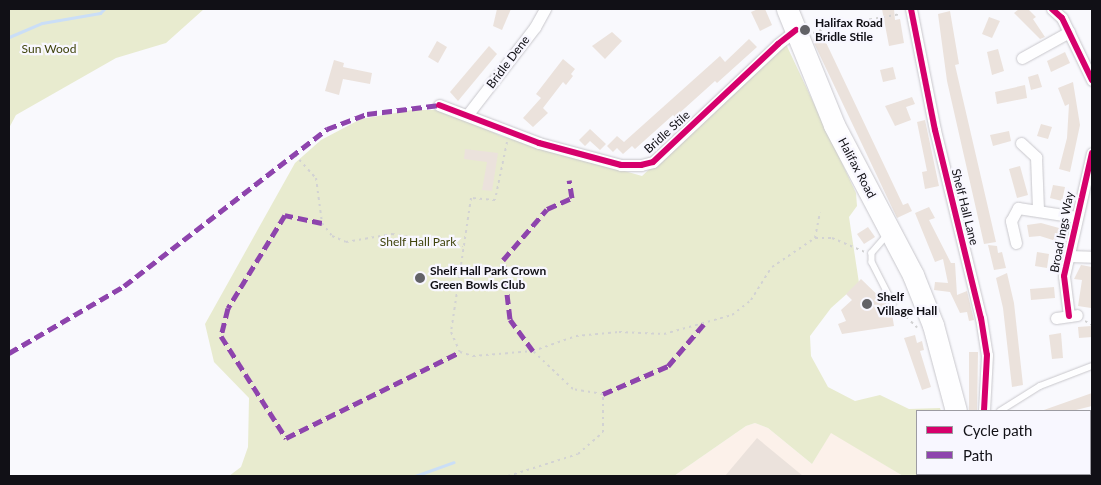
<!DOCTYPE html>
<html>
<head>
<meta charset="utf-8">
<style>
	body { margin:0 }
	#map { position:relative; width:1101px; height:485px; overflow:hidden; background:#f9f9fd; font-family:Lato,sans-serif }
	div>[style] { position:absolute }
	.industrial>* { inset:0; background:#fcf1ea }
	.green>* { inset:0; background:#e8ebcf }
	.stream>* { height:3px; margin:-1.5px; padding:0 1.5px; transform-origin:1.5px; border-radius:1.5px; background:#cadef7 }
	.building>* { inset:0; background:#ebe2dc }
	.path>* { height:2px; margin-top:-1px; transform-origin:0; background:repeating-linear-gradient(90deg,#d2d2d3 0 2.5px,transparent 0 6.5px) }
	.roads { filter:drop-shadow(0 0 1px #c8c7cc) drop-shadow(0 0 1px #c8c7cc) }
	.lane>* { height:5.5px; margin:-2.75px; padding:0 2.75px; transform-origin:2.75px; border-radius:2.75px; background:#fefeff }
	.street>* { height:11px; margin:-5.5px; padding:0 5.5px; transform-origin:5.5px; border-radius:5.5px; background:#fefeff }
	.highway>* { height:21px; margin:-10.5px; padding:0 10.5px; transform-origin:10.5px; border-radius:10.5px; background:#fefeff }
	.quiet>* { height:5px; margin-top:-2.5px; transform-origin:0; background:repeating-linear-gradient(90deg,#8e44ad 0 10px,transparent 0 15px) }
	.cycleway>* { height:6px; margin:-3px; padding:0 3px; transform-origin:3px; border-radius:3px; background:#d6006c }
	.dots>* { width:14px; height:14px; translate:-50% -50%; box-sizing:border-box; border:2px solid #f8f7ff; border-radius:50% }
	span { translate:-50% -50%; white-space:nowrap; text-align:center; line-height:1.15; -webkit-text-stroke:4.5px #f8f7ff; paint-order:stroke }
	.poi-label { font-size:12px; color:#111016; font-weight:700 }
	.left { translate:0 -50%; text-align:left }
	.park-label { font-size:12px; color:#40440d }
	.street-label { font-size:12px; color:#111016 }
	.frame { position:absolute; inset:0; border:10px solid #111016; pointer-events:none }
	.legend { position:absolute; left:916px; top:410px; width:175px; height:65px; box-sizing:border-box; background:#f8f7ff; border:1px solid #9c9ba2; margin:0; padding:6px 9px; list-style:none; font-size:15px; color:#111016 }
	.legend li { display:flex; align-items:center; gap:10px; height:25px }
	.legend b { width:25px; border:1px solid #9c9ba2 }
</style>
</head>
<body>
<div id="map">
	<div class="industrial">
		<div style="clip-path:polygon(755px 423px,768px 428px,812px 464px,831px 432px,903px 476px,674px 476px,746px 426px)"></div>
	</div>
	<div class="green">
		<div style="clip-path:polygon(9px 9px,204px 9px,166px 43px,116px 58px,16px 115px,9px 128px)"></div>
		<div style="clip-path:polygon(785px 42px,856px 193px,857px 206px,849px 217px,859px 283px,831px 308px,810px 336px,811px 356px,828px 387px,855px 401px,880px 395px,909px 409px,940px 408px,941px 411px,917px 411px,917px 474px,950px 476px,903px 476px,831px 433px,812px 464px,768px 428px,755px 423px,746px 426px,674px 476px,229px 476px,241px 467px,248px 447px,249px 398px,214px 362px,205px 324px,295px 163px,321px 140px,361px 119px,412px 110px,435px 110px,463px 118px,501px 136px,642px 176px)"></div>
	</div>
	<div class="stream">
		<div style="left:9px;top:37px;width:36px;rotate:-23deg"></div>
		<div style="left:42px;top:23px;width:59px;rotate:-9.8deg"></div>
		<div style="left:100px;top:13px;width:6px;rotate:-45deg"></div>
		<div style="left:415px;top:476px;width:41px;rotate:-19.7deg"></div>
	</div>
	<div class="building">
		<div style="clip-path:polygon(497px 9px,511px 9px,502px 30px,493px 26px)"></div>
		<div style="clip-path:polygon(758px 9px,765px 9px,772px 25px,760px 31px,751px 12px)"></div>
		<div style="clip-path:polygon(882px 9px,894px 9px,895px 20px,900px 19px,904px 43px,889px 46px)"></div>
		<div style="clip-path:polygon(1019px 9px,1028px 9px,1036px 17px,1033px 19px,1045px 37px,1040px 39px,1014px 13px)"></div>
		<div style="clip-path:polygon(950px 11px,959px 64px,955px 65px,996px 242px,984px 244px,947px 81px,938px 14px)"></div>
		<div style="clip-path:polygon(989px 17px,1000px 21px,992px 38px,982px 34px)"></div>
		<div style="clip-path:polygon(612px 32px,622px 41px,605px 59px,592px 46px)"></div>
		<div style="clip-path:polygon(822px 34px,903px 205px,908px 203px,912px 211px,897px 218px,814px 43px,813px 39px)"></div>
		<div style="clip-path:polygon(749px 39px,757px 47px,717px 83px,715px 81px,675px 117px,673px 115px,635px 149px,632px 146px,623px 154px,617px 148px,613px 152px,607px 146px,617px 136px,624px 142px,720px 56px,725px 62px)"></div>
		<div style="clip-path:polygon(437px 41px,447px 47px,438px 63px,428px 57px)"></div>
		<div style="clip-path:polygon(489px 46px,497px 54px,458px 101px,450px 92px)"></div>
		<div style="clip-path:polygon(998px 49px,1004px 71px,992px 75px,987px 52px)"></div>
		<div style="clip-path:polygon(1065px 52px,1070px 63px,1051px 72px,1047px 61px)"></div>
		<div style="clip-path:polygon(563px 59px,575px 69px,571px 74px,573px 76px,566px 85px,563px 82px,543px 108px,548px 113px,533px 127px,523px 118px,541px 98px,536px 94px)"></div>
		<div style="clip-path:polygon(334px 60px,344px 63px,343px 67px,372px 73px,370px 84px,343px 79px,339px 95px,325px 91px)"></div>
		<div style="clip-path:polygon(893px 67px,896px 79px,883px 82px,880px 70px)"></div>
		<div style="clip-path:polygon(1038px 74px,1042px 87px,1031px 90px,1028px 77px)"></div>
		<div style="clip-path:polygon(1073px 82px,1080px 125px,1070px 172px,1059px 169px,1067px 138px,1069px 104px,1065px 106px,1058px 88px)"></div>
		<div style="clip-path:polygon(1025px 85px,1027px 98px,997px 104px,995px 92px)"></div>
		<div style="clip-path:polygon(912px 97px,915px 104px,906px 107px,911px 120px,895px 126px,885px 106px)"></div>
		<div style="clip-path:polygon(925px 120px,939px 186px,925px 189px,922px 172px,927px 171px,917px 122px)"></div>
		<div style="clip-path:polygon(1041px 124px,1052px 127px,1048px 139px,1037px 136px)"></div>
		<div style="clip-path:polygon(590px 129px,606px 144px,600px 150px,590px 141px,585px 146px,579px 140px)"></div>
		<div style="clip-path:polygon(1009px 131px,1011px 141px,993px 146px,990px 135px)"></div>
		<div style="clip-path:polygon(465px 149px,498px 153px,492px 191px,482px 190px,487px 162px,464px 159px)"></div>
		<div style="clip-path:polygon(1020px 166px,1028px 195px,1017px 198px,1009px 169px)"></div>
		<div style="clip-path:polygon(1053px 185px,1065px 187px,1062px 201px,1050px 198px)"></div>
		<div style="clip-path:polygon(929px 207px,935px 218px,929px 220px,951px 263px,955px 263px,957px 295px,967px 291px,974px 320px,969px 321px,967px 312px,960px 313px,950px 292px,934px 290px,935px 282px,948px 283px,943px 259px,935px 262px,915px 213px)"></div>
		<div style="clip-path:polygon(1041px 223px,1059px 228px,1056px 241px,1040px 236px,1029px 237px,1027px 225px)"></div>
		<div style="clip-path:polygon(868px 227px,875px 237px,864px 244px,857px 234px)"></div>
		<div style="clip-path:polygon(988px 245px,997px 246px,998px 253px,1002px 252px,1006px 268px,994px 270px)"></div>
		<div style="clip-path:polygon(1037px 252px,1049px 254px,1047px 268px,1035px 266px)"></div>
		<div style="clip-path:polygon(1081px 265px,1092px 267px,1091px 308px,1078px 306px,1082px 280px,1074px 279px)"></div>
		<div style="clip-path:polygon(1007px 273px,1014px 303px,1023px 385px,1012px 387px,1003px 308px,996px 278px)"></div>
		<div style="clip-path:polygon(861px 279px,891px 308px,894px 326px,842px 334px,838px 324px,846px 321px,841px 310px,852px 300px,846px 294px)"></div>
		<div style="clip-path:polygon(1054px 287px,1055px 298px,1031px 300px,1030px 289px)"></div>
		<div style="clip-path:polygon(1091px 326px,1092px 337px,1079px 338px,1078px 327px)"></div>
		<div style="clip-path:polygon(1061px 333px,1063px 358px,1052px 359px,1049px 335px)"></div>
		<div style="clip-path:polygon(915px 335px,917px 343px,922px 341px,924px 350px,920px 351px,931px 387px,922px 390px,904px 338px)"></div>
		<div style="clip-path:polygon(969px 352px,978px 352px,977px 411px,969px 411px)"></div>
		<div style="clip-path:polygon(1092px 393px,1092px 406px,1072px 411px,1041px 411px)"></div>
		<div style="clip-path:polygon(757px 438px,803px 476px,725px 476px)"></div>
	</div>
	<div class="path">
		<div style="left:813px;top:33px;width:19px;rotate:-21deg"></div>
		<div style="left:831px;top:26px;width:71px;rotate:-9.7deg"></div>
		<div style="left:507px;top:142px;width:59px;rotate:101.7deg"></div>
		<div style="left:495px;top:200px;width:24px;rotate:-175deg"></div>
		<div style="left:471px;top:198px;width:135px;rotate:98.5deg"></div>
		<div style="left:451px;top:332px;width:22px;rotate:66deg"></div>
		<div style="left:460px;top:352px;width:14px;rotate:17deg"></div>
		<div style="left:473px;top:356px;width:60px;rotate:-4.8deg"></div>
		<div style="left:533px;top:351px;width:46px;rotate:-19.2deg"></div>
		<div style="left:576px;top:336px;width:43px;rotate:-5.3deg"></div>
		<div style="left:619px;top:332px;width:45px;rotate:2.5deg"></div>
		<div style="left:664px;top:334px;width:71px;rotate:-15.6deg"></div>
		<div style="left:732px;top:315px;width:24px;rotate:-38deg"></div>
		<div style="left:751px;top:300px;width:39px;rotate:-58deg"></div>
		<div style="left:772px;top:267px;width:52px;rotate:-34deg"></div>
		<div style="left:815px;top:238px;width:17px"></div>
		<div style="left:832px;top:238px;width:36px;rotate:23deg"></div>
		<div style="left:295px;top:155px;width:31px;rotate:48deg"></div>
		<div style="left:316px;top:178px;width:45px;rotate:82.4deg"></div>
		<div style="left:322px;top:223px;width:16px;rotate:52deg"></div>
		<div style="left:332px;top:236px;width:15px;rotate:23deg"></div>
		<div style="left:346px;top:242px;width:47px;rotate:-9.9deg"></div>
		<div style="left:392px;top:234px;width:72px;rotate:9.6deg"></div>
		<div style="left:815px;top:238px;width:26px;rotate:-79deg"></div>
		<div style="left:897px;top:308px;width:28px;rotate:44deg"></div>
		<div style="left:1085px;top:321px;width:8px;rotate:30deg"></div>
		<div style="left:508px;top:476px;width:73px;rotate:-17.4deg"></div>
		<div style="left:578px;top:454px;width:33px;rotate:-41deg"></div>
		<div style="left:603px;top:432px;width:38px;rotate:-90deg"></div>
		<div style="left:603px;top:394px;width:30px;rotate:-171deg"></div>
		<div style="left:573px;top:389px;width:55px;rotate:-136.5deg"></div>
	</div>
	<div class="roads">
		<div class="lane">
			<div style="left:887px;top:236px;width:23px;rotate:131deg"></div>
			<div style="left:872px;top:253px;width:9px;rotate:90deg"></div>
			<div style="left:872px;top:262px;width:46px;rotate:62.9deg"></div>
			<div style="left:1000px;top:411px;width:47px;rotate:-32deg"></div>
			<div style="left:1040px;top:386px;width:56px;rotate:-21deg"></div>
		</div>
		<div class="street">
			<div style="left:911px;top:9px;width:123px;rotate:78.8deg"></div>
			<div style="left:935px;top:130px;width:194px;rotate:76.3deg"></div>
			<div style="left:981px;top:318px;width:37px;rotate:81deg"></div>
			<div style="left:987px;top:355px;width:56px;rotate:93.1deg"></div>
			<div style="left:1052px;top:9px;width:13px;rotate:42deg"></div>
			<div style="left:1062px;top:18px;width:69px;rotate:64.2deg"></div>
			<div style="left:1022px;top:58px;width:54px;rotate:-29deg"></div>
			<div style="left:439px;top:105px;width:107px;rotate:20.8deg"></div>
			<div style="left:539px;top:143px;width:85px;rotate:15deg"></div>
			<div style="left:621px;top:165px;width:20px"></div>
			<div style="left:641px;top:165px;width:12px;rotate:-14deg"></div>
			<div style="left:653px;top:162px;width:172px;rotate:-43.3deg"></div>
			<div style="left:778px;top:44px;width:23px;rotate:-38deg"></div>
			<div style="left:468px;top:114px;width:110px;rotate:-52.4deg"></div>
			<div style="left:535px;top:27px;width:21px;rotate:-61deg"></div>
			<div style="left:1021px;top:143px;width:21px;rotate:43deg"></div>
			<div style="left:1036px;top:157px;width:52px;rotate:87.8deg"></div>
			<div style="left:1016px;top:243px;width:23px;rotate:-103deg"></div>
			<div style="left:1011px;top:221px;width:15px;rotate:-62deg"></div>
			<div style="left:1018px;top:208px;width:59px;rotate:8.8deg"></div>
			<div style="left:1069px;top:256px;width:23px;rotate:2deg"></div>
			<div style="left:1069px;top:316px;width:40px;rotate:-97.1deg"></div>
			<div style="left:1064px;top:276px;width:126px;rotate:-77.2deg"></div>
			<div style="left:1056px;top:318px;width:21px;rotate:-8deg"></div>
			<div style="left:1090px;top:420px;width:2px;rotate:-27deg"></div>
		</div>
		<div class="highway">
			<div style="left:787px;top:9px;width:125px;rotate:67.9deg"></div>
			<div style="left:834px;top:125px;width:170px;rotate:62.2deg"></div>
			<div style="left:913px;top:275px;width:54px;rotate:68.2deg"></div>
			<div style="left:933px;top:325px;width:89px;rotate:75deg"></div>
			<div style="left:964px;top:474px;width:2px;rotate:90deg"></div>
		</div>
	</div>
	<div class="quiet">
		<div style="left:322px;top:223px;width:38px;rotate:-168deg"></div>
		<div style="left:285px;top:215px;width:109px;rotate:121.5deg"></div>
		<div style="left:228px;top:308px;width:29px;rotate:104deg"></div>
		<div style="left:221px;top:336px;width:121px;rotate:57.5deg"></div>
		<div style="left:286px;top:438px;width:194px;rotate:-26.3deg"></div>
		<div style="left:533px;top:351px;width:39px;rotate:-126deg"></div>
		<div style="left:510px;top:319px;width:59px;rotate:-96.8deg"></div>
		<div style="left:503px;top:260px;width:67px;rotate:-49.2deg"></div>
		<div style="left:547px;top:209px;width:27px;rotate:-24deg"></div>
		<div style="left:572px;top:198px;width:18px;rotate:-99deg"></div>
		<div style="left:9px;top:353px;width:133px;rotate:-30.2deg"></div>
		<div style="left:124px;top:286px;width:257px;rotate:-37.7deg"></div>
		<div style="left:327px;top:129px;width:43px;rotate:-20.6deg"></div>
		<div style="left:367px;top:114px;width:73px;rotate:-7.1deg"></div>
		<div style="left:603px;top:394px;width:71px;rotate:-23.3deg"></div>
		<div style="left:668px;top:366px;width:55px;rotate:-49.4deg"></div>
	</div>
	<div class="cycleway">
		<div style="left:911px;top:9px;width:123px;rotate:78.8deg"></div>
		<div style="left:935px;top:130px;width:194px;rotate:76.3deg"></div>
		<div style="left:981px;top:318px;width:37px;rotate:81deg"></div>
		<div style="left:987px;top:355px;width:56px;rotate:93.1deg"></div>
		<div style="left:1052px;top:9px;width:13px;rotate:42deg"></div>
		<div style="left:1062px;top:18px;width:69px;rotate:64.2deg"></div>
		<div style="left:439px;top:105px;width:107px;rotate:20.8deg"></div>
		<div style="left:539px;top:143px;width:85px;rotate:15deg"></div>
		<div style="left:621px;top:165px;width:20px"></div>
		<div style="left:641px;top:165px;width:12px;rotate:-14deg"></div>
		<div style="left:653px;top:162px;width:172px;rotate:-43.3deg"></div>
		<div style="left:778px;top:44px;width:23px;rotate:-38deg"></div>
		<div style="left:1069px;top:316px;width:40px;rotate:-97.1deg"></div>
		<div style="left:1064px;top:276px;width:126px;rotate:-77.2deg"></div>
	</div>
	<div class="dots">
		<div style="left:805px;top:30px;background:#626267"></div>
		<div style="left:420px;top:278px;background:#626267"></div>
		<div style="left:867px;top:304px;background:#626267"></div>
	</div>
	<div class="poi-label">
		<span class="left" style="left:815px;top:30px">Halifax Road<br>Bridle Stile</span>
		<span class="left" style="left:430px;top:278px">Shelf Hall Park Crown<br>Green Bowls Club</span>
		<span class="left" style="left:877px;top:304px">Shelf<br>Village Hall</span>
	</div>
	<div class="park-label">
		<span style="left:49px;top:49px">Sun Wood</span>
		<span style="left:418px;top:242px">Shelf Hall Park</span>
	</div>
	<div class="street-label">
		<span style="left:508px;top:62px;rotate:-53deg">Bridle Dene</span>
		<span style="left:667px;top:132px;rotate:-42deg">Bridle Stile</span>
		<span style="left:857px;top:168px;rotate:62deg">Halifax Road</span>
		<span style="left:965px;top:207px;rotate:76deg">Shelf Hall Lane</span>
		<span style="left:1062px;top:232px;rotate:-79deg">Broad Ings Way</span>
	</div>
	<div class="frame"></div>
	<ul class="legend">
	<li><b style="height:6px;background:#d6006c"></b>Cycle path</li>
	<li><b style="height:6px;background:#8e44ad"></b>Path</li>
	</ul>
</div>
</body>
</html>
